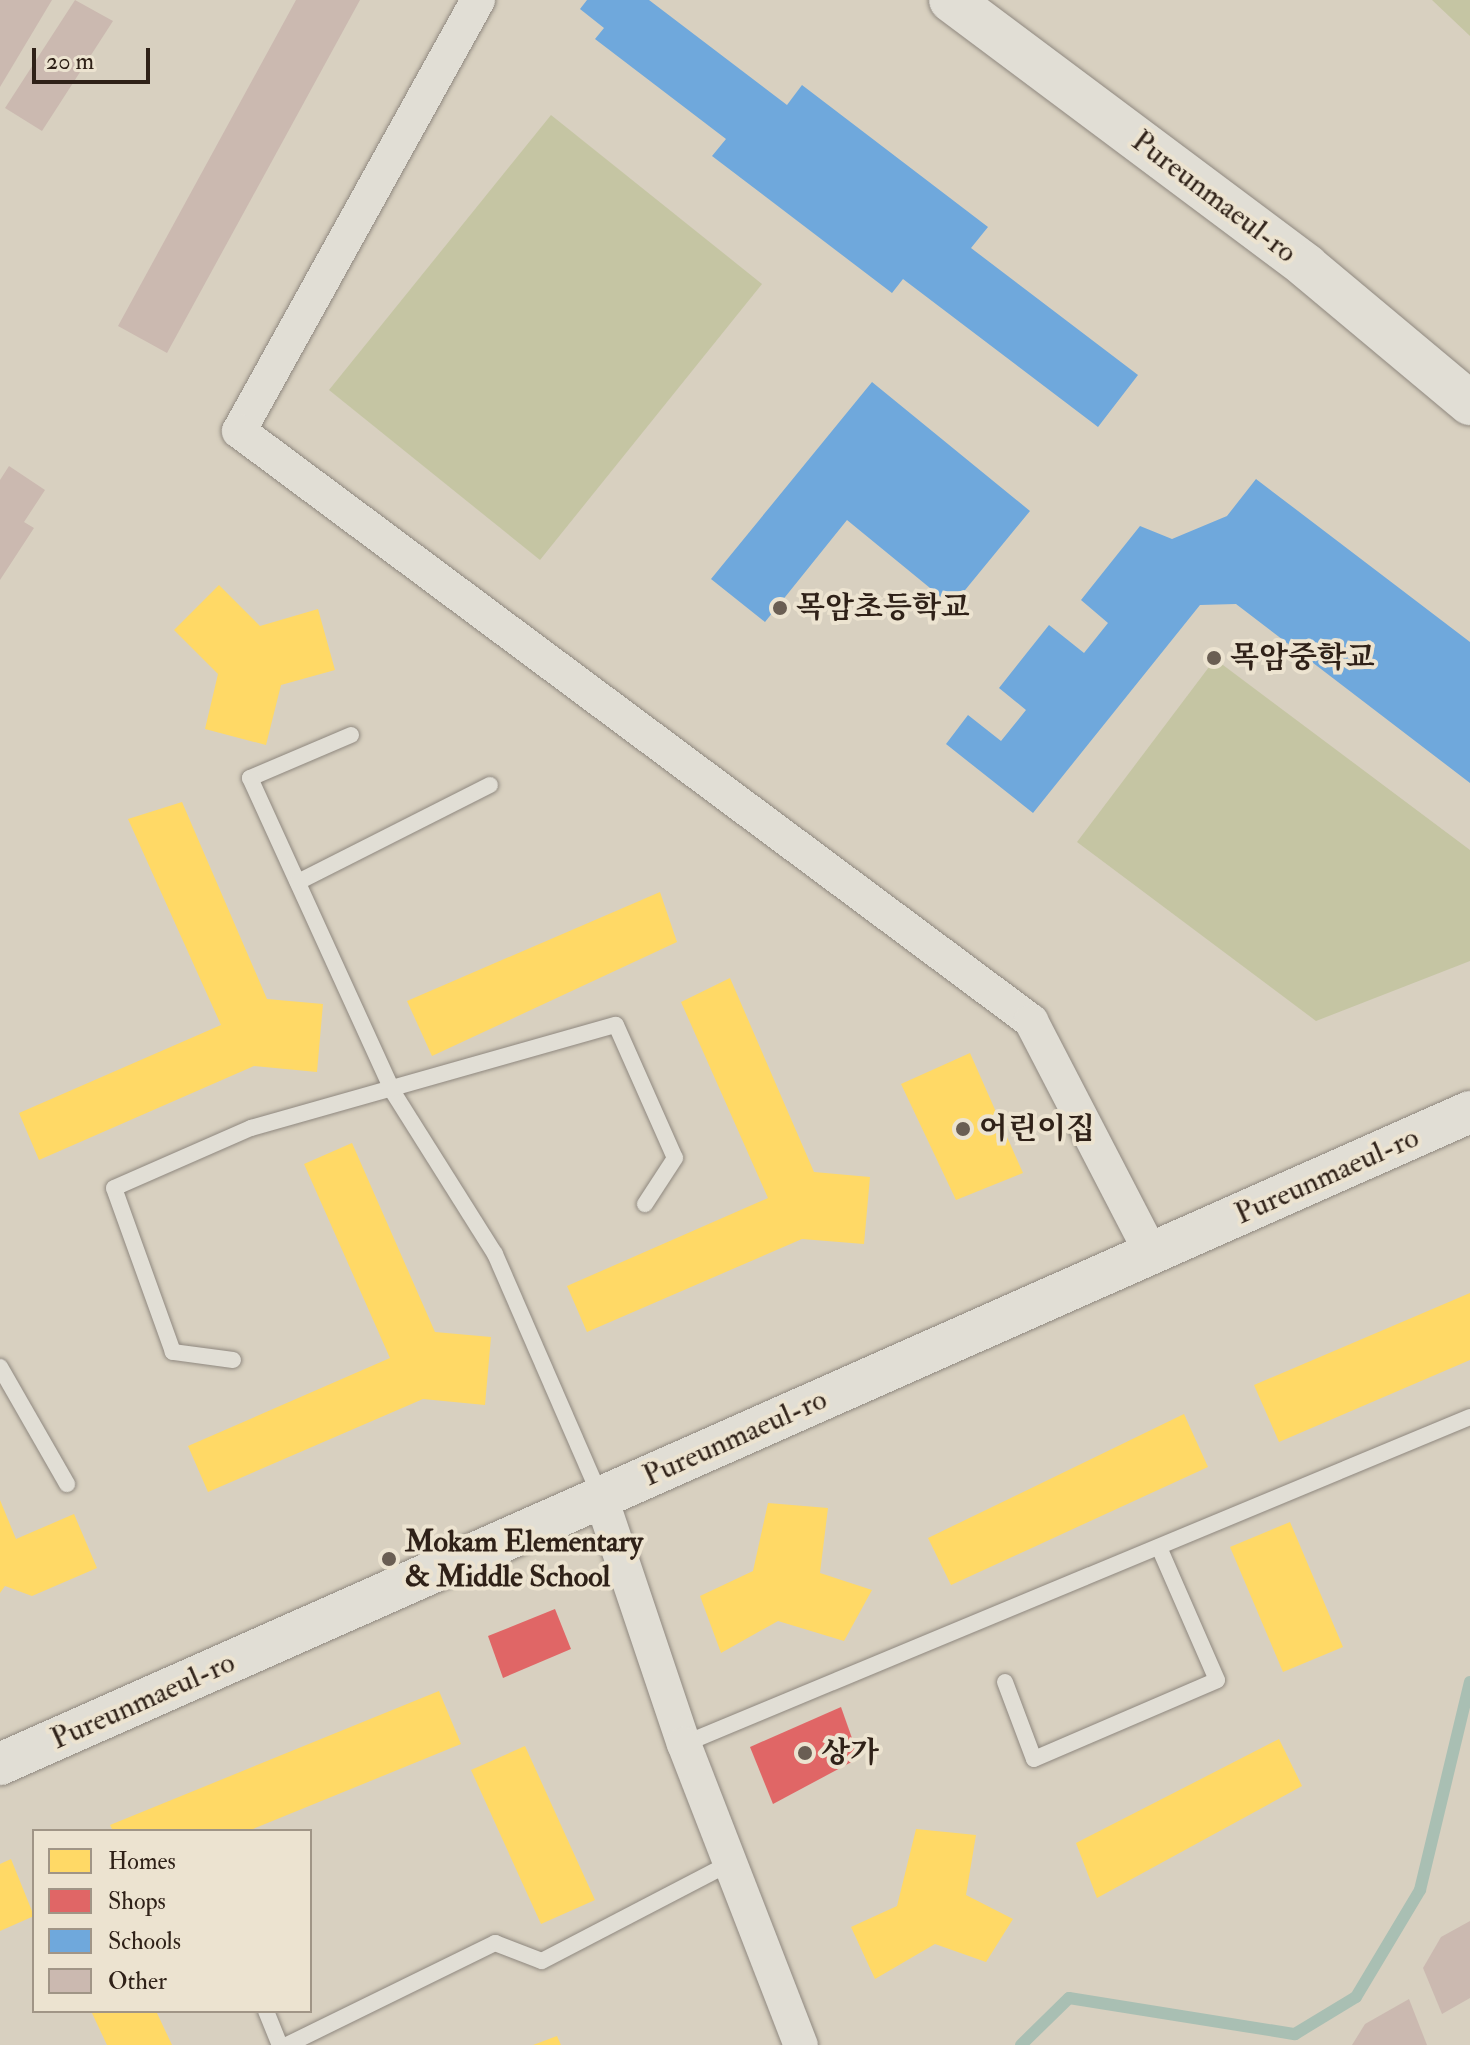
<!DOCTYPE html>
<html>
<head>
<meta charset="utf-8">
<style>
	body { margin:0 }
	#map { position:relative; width:1470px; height:2045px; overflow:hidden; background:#d8d0c0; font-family:"IM FELL Double Pica","Noto Serif KR",serif }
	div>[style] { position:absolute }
	.green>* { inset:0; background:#c5c5a3 }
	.homes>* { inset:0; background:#ffd966 }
	.shops>* { inset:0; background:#e06666 }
	.schools>* { inset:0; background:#6fa8dc }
	.stream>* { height:12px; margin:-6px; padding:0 6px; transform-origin:6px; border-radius:6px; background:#a9bfb3 }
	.building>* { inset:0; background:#cbb9b0 }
	.roads { filter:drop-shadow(0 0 2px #8f887f) drop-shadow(0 0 2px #8f887f) }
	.service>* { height:16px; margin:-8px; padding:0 8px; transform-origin:8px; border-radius:8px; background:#e1ded5 }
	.minor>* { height:34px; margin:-17px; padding:0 17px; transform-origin:17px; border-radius:17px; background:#e1ded5 }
	.tertiary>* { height:42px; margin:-21px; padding:0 21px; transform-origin:21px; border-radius:21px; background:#e1ded5 }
	.secondary>* { height:44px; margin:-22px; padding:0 22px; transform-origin:22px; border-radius:22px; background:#e1ded5 }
	.dots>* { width:22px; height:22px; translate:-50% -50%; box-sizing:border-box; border:4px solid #ece3d0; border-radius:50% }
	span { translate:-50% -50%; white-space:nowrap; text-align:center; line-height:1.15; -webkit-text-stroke:8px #ece3d0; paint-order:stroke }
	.street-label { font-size:30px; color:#2f2118 }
	.poi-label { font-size:30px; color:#2f2118; font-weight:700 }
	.left { translate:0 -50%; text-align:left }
	.legend { position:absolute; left:32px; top:1829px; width:280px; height:184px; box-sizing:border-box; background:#ece3d0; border:2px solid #a09586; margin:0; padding:10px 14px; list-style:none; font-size:24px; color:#2f2118 }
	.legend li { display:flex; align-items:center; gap:16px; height:40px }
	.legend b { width:40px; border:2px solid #a09586 }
	.scale { position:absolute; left:32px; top:48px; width:118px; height:36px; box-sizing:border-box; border:4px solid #2f2118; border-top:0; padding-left:10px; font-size:24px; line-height:28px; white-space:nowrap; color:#2f2118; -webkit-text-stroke:6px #ece3d0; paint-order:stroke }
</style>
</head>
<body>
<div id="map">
	<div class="green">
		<div style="clip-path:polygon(1432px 0,1470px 0,1470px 36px)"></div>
		<div style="clip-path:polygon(551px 115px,762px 284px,540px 560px,329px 390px)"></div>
		<div style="clip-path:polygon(1215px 659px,1470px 850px,1470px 961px,1316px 1021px,1077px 842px)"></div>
	</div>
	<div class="homes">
		<div style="clip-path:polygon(219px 585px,260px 626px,318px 609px,335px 670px,281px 685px,266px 745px,205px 729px,218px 674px,174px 630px)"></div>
		<div style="clip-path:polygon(182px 802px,267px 999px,323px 1004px,317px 1072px,254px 1066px,39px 1160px,19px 1113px,221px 1025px,128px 819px)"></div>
		<div style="clip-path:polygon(660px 892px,677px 942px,432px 1056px,407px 1001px)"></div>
		<div style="clip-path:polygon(730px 978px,814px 1172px,870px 1177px,864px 1244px,802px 1239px,587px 1332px,567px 1286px,768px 1198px,681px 1002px)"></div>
		<div style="clip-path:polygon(970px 1053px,1023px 1173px,956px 1200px,901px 1084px)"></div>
		<div style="clip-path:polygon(352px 1143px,435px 1332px,491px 1337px,485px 1405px,423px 1399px,208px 1492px,188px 1446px,390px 1358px,304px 1164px)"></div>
		<div style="clip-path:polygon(1470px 1293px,1470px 1360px,1279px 1442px,1254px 1385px)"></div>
		<div style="clip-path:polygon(1184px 1414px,1208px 1467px,951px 1585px,928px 1538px)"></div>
		<div style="clip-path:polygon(0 1500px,16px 1539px,74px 1514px,97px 1568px,32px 1596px,5px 1586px,0 1593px)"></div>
		<div style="clip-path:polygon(768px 1503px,828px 1508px,820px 1573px,872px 1590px,844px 1641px,778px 1621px,721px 1653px,700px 1596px,753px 1571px)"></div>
		<div style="clip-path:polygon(1290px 1522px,1343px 1647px,1283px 1672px,1230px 1547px)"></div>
		<div style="clip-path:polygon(439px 1691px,461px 1744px,248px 1831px,113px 1831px,110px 1825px)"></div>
		<div style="clip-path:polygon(1279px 1739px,1302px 1786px,1097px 1898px,1076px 1843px)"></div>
		<div style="clip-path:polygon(525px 1746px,595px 1900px,541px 1924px,471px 1770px)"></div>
		<div style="clip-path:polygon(916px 1829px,976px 1835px,966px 1895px,1013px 1919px,986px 1962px,935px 1944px,875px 1979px,851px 1927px,897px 1906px)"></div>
		<div style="clip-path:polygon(11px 1859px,34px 1916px,0 1931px,0 1864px)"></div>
		<div style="clip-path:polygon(91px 2011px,156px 2011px,172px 2045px,107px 2045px)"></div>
		<div style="clip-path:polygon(557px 2036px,561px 2045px,533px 2045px)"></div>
	</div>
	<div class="shops">
		<div style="clip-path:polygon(555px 1609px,571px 1649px,503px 1678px,488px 1636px)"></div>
		<div style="clip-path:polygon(841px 1707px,859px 1758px,773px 1804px,750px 1747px)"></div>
	</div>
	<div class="schools">
		<div style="clip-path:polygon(587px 0,649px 0,787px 105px,802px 85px,988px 227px,971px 248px,1138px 375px,1098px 427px,903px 279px,892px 293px,712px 156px,726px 139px,595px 39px,604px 28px,580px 9px)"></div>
		<div style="clip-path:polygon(872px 382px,1030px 511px,952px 606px,847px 520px,765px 622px,711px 579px)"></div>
		<div style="clip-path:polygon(1256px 479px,1470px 642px,1470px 783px,1236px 604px,1200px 605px,1033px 813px,946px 744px,968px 715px,1001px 741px,1026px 710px,999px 688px,1049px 625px,1084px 653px,1108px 623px,1081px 600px,1140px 526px,1172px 539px,1227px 516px)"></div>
	</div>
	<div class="stream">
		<div style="left:1021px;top:2045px;width:67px;rotate:-44.4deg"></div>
		<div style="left:1069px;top:1998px;width:229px;rotate:9.1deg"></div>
		<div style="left:1295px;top:2034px;width:71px;rotate:-31.2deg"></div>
		<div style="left:1356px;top:1997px;width:125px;rotate:-59.1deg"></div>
		<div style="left:1420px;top:1890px;width:214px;rotate:-76.5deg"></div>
	</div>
	<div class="building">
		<div style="clip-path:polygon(0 0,52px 0,0 87px)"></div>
		<div style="clip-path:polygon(75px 0,113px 21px,42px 131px,5px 108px)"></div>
		<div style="clip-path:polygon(296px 0,360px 0,167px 353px,118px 326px)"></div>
		<div style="clip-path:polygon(9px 466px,45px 490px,24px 522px,34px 528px,0 580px,0 480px)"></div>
		<div style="clip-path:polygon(1470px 1921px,1470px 1998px,1442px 2014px,1423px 1968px,1441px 1937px)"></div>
		<div style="clip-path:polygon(1409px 1999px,1427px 2045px,1352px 2045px,1365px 2024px)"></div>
	</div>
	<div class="roads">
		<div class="service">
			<div style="left:351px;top:735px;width:110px;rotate:156.9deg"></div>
			<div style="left:250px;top:778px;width:345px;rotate:65.5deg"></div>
			<div style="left:393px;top:1092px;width:191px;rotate:57.8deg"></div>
			<div style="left:495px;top:1254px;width:264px;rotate:66.5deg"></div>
			<div style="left:298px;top:882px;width:215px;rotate:-26.8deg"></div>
			<div style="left:233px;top:1360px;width:61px;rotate:-172.4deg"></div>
			<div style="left:173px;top:1352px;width:174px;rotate:-109.8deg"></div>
			<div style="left:114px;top:1188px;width:150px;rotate:-23.7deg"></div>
			<div style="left:251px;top:1128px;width:379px;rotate:-15.8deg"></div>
			<div style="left:616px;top:1025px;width:145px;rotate:66.1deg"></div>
			<div style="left:675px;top:1158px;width:55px;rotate:123.1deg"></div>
			<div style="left:0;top:1367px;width:135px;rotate:60.2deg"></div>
			<div style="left:1005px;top:1682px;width:82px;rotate:69.4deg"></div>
			<div style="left:1034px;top:1759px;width:199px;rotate:-23.3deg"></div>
			<div style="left:1217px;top:1680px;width:145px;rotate:-113.6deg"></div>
			<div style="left:684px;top:1744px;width:851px;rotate:-22.59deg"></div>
			<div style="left:266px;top:2011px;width:37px;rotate:68deg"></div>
			<div style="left:287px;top:2045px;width:232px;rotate:-26.1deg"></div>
			<div style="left:495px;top:1943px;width:50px;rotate:21deg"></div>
			<div style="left:542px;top:1961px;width:212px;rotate:-27.5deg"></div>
		</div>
		<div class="minor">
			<div style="left:478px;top:0;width:493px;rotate:119deg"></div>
			<div style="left:239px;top:431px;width:988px;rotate:36.68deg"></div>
			<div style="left:1031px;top:1021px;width:263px;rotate:62.6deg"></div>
			<div style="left:601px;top:1498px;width:260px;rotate:71.4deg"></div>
			<div style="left:684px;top:1744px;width:323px;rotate:68.8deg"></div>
		</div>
		<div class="tertiary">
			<div style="left:0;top:1764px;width:1608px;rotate:-23.92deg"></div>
		</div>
		<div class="secondary">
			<div style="left:951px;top:0;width:444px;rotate:36.8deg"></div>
			<div style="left:1306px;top:266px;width:214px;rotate:39.9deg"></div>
		</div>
	</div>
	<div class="dots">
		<div style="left:780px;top:608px;background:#6a5e53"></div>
		<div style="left:1214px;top:658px;background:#6a5e53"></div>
		<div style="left:963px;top:1129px;background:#6a5e53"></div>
		<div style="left:389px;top:1559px;background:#6a5e53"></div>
		<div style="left:805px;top:1753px;background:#6a5e53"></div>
	</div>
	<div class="street-label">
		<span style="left:1214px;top:197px;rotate:37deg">Pureunmaeul-ro</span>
		<span style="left:1327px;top:1176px;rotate:-24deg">Pureunmaeul-ro</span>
		<span style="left:735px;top:1438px;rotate:-24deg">Pureunmaeul-ro</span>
		<span style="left:143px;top:1701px;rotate:-24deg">Pureunmaeul-ro</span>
	</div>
	<div class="poi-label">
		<span class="left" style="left:796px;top:608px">목암초등학교</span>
		<span class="left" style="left:1230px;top:658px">목암중학교</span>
		<span class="left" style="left:979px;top:1129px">어린이집</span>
		<span class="left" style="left:405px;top:1559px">Mokam Elementary<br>&amp; Middle School</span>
		<span class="left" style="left:821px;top:1753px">상가</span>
	</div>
	<ul class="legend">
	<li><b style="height:22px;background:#ffd966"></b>Homes</li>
	<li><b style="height:22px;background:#e06666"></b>Shops</li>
	<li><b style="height:22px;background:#6fa8dc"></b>Schools</li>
	<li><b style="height:22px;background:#cbb9b0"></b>Other</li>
	</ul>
	<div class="scale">20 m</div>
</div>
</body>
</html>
